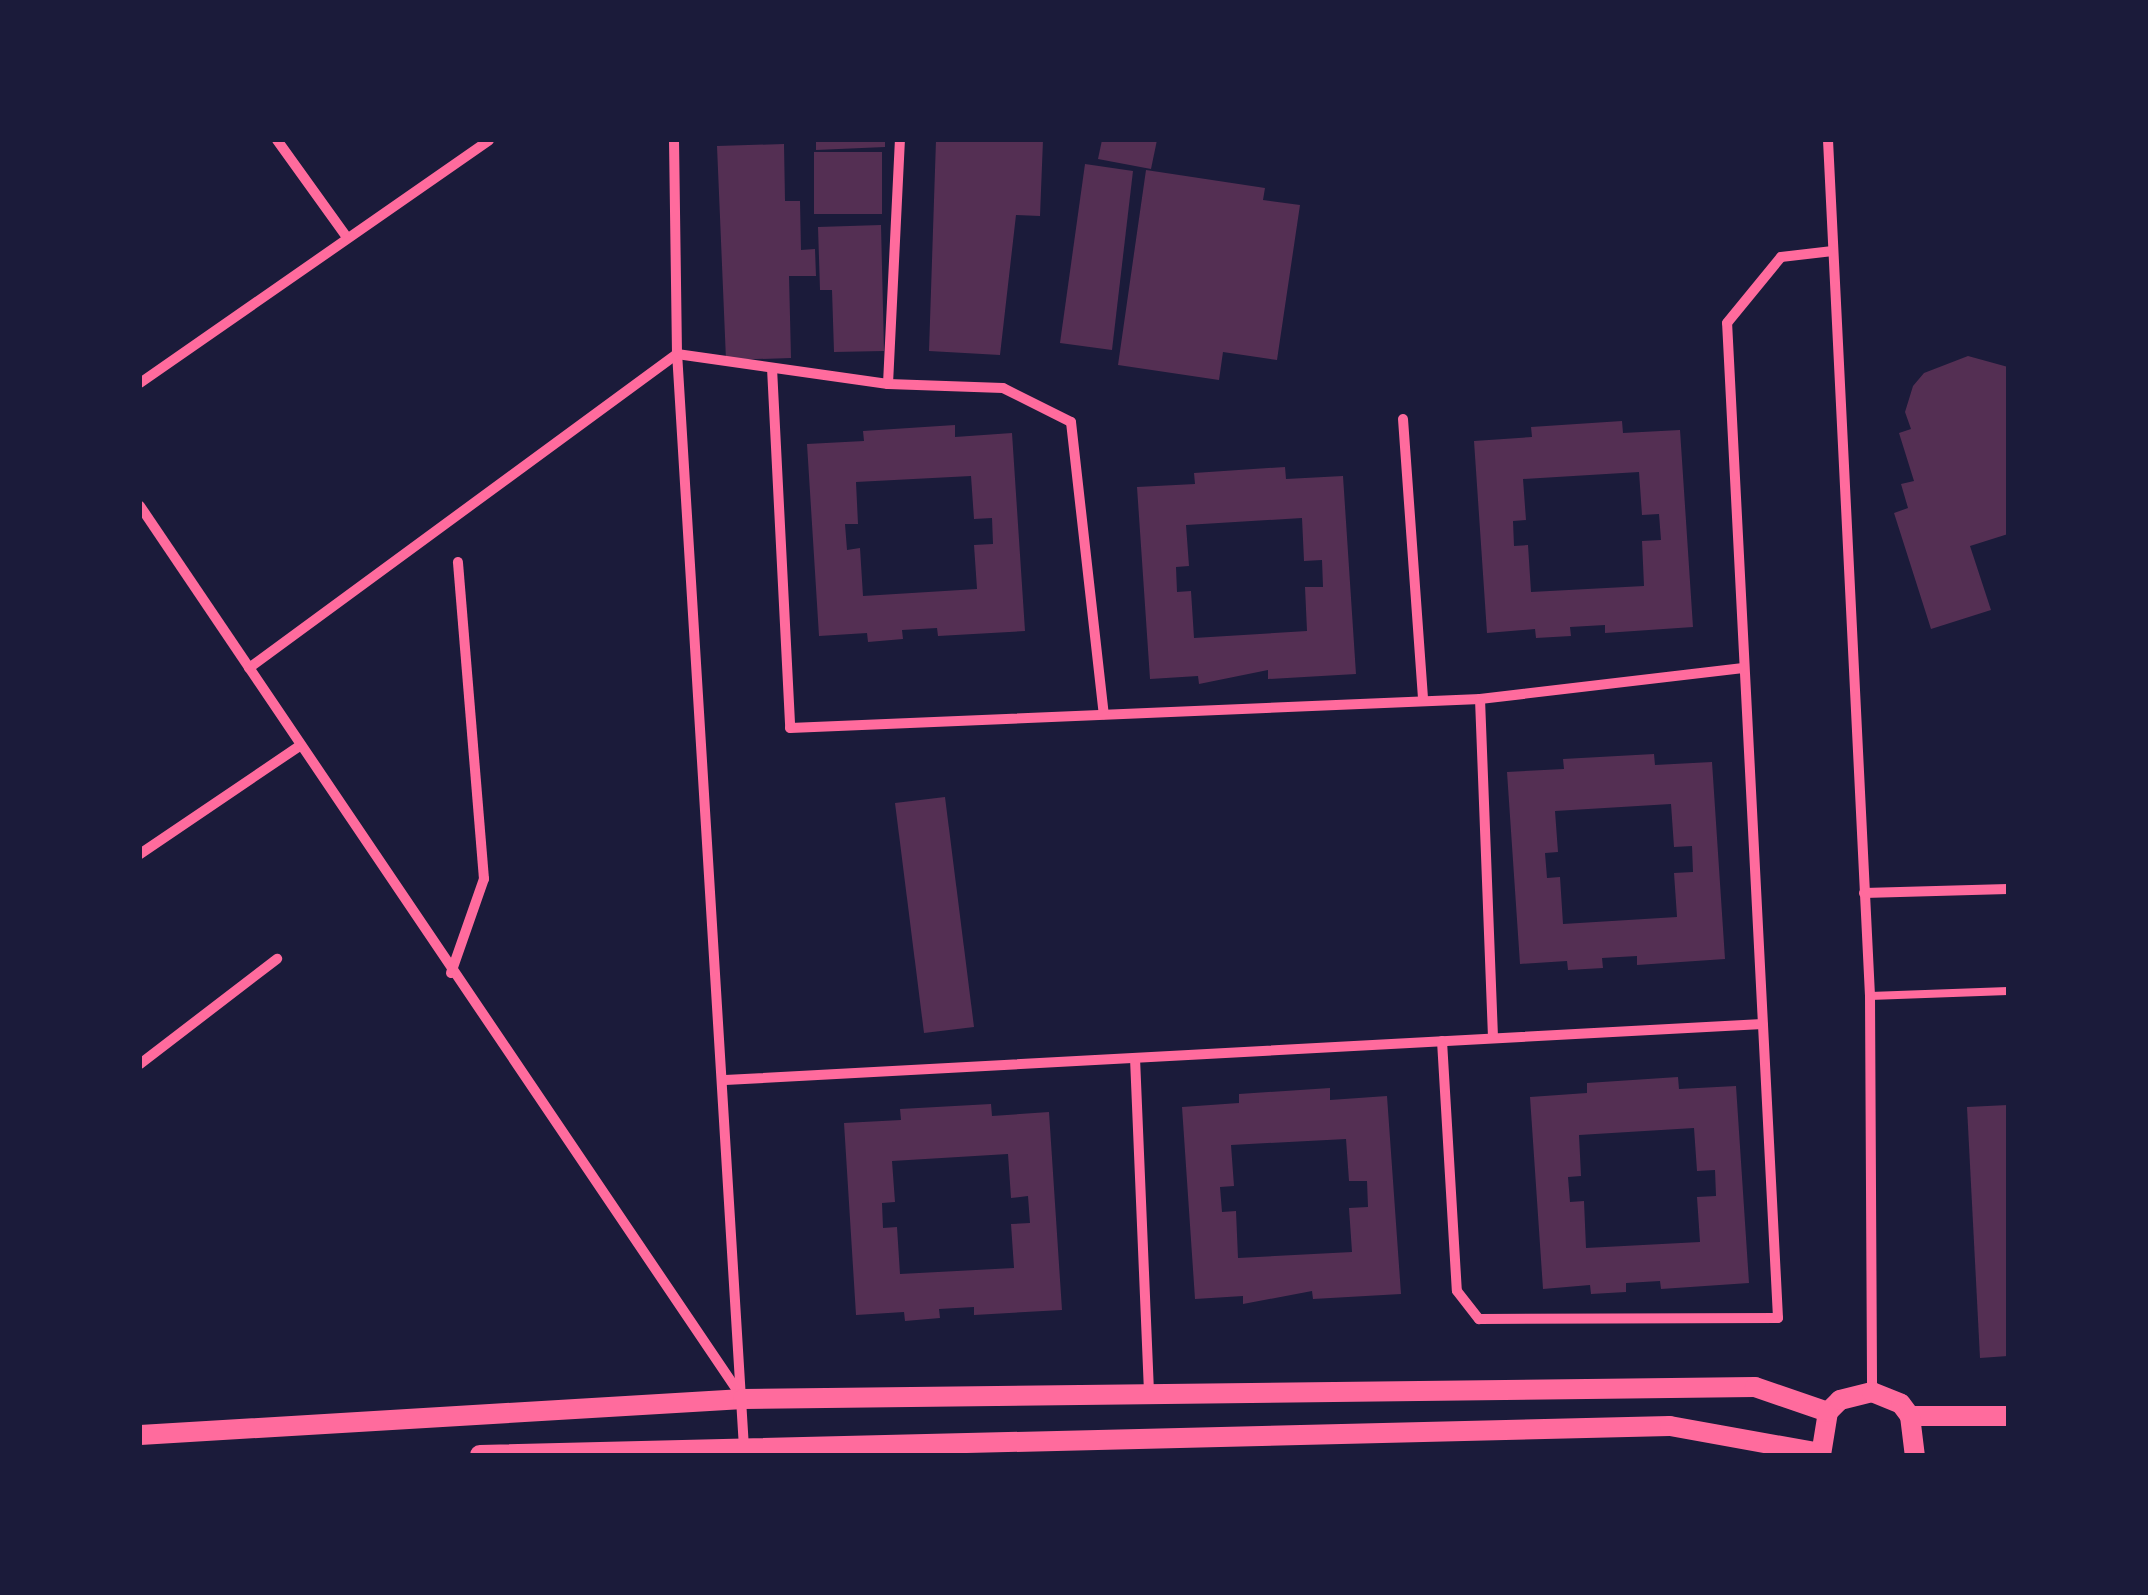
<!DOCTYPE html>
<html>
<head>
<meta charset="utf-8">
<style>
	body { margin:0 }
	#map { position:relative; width:2148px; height:1595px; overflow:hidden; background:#1b1b3a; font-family:Montserrat,sans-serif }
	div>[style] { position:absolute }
	.building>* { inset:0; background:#542f53 }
	.service>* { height:8px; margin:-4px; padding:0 4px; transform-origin:4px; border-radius:4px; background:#ff6b9d }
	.minor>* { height:10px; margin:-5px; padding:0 5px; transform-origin:5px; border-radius:5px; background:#ff6b9d }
	.secondary>* { height:20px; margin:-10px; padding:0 10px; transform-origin:10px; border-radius:10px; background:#ff6b9d }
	span { translate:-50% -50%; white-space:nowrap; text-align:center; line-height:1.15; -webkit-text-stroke:10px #1b1b3a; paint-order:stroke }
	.frame { position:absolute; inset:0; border:142px solid #1b1b3a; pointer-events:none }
</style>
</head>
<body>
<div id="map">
	<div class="building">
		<div style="clip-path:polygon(816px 140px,885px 140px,885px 147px,816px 150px)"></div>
		<div style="clip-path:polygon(936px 140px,1043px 140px,1040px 216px,1016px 215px,1000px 355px,929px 351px)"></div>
		<div style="clip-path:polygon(1102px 140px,1157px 140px,1151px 169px,1098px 159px)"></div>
		<div style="clip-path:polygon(784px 144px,785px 201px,800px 201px,801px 250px,815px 249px,816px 276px,789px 276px,791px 358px,726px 360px,717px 146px)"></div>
		<div style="clip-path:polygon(814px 152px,882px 152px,882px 214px,814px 214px)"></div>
		<div style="clip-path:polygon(1085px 164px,1133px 171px,1112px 350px,1060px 343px)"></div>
		<div style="clip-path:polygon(1146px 170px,1265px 188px,1263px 200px,1300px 205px,1277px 360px,1223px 352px,1219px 380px,1118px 365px)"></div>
		<div style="clip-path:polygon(881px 225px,884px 351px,834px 352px,832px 290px,820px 290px,818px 227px)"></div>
		<div style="clip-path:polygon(1968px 356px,2008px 367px,2008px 534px,1970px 546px,1991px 610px,1931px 629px,1894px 513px,1908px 508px,1901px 484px,1914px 481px,1899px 433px,1911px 429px,1905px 412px,1913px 386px,1924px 373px)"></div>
		<div style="clip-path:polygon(evenodd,1622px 421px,1623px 433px,1680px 430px,1693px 627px,1605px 633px,1605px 625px,1570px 627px,1571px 636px,1536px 638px,1535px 629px,1487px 633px,1474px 441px,1532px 437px,1531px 427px,1622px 421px,1639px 472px,1642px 515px,1659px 514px,1661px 540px,1642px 541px,1644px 586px,1531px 592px,1528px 545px,1514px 546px,1513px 521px,1526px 520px,1523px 479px,1639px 472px)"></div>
		<div style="clip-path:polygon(evenodd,955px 425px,955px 437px,1012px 433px,1025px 631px,938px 636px,937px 628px,902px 630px,903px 639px,868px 642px,867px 633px,819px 636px,807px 444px,864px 441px,863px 431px,955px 425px,971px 476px,974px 519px,992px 518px,993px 544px,974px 545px,977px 589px,863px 596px,860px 548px,847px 550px,845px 524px,858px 524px,856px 482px,971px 476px)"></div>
		<div style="clip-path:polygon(evenodd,1285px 467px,1286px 479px,1343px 476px,1356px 674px,1268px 679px,1268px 670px,1199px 684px,1198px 676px,1150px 679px,1137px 487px,1195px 484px,1194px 473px,1285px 467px,1302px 518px,1304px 561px,1322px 560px,1323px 587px,1305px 587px,1307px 631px,1194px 638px,1191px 591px,1177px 592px,1176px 567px,1189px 566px,1186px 525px,1302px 518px)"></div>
		<div style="clip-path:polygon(evenodd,1654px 754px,1655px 765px,1712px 762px,1725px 959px,1637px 965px,1637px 956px,1602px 958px,1603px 968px,1568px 970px,1567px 961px,1520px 964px,1507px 772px,1564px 769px,1563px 759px,1654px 754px,1671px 804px,1674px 847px,1692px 846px,1693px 872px,1674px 873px,1677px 917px,1563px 924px,1560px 877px,1547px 878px,1545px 853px,1558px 852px,1555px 811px,1671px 804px)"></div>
		<div style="clip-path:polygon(945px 797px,974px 1027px,924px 1033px,895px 803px)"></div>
		<div style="clip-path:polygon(evenodd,1678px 1077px,1679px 1089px,1736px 1086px,1749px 1283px,1661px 1289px,1660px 1281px,1626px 1283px,1626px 1292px,1591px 1294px,1590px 1285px,1543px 1289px,1530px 1097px,1587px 1093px,1587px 1083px,1678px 1077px,1694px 1128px,1697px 1171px,1715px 1170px,1716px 1196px,1697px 1197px,1700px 1242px,1586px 1248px,1584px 1201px,1570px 1202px,1568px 1177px,1581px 1176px,1579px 1135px,1694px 1128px)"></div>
		<div style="clip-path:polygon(evenodd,1330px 1088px,1330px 1100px,1387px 1096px,1401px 1294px,1313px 1299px,1312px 1291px,1243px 1304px,1243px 1296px,1195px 1299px,1182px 1107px,1239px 1103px,1239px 1094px,1330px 1088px,1346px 1139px,1349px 1181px,1367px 1181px,1368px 1207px,1349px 1208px,1352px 1252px,1238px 1258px,1236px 1211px,1222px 1212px,1220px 1187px,1234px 1186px,1231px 1145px,1346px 1139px)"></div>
		<div style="clip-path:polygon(evenodd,991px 1104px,992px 1116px,1049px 1112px,1062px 1310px,974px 1315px,974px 1307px,939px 1309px,940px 1318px,905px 1321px,904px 1312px,856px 1315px,844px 1123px,901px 1120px,900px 1109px,991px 1104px,1008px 1154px,1011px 1198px,1028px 1196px,1030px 1223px,1011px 1224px,1014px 1268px,900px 1274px,897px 1227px,883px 1228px,882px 1203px,895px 1202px,892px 1161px,1008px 1154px)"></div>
		<div style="clip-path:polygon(2008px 1105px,2008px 1356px,1980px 1358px,1967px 1107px)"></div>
	</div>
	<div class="service">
		<div style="left:1870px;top:996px;width:138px;rotate:-2.1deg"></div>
	</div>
	<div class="minor">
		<div style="left:277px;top:140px;width:118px;rotate:54.3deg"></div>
		<div style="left:1828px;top:140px;width:857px;rotate:87.19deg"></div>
		<div style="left:1870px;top:996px;width:396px;rotate:89.7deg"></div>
		<div style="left:772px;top:368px;width:360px;rotate:87.1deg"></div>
		<div style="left:790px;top:728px;width:691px;rotate:-2.41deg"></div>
		<div style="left:1480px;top:699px;width:265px;rotate:-6.7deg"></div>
		<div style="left:140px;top:383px;width:425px;rotate:-34.8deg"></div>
		<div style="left:888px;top:384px;width:115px;rotate:2deg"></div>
		<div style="left:1003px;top:388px;width:76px;rotate:26.6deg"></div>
		<div style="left:1071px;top:422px;width:294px;rotate:83.6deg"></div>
		<div style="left:1403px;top:419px;width:282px;rotate:85.9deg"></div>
		<div style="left:140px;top:506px;width:1074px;rotate:55.97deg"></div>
		<div style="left:249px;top:668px;width:531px;rotate:-36.27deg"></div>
		<div style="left:677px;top:354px;width:214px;rotate:-90.8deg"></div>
		<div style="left:1480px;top:699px;width:339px;rotate:87.8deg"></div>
		<div style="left:140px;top:854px;width:194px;rotate:-34.1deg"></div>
		<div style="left:1864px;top:893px;width:144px;rotate:-1.6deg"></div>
		<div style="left:451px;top:973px;width:100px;rotate:-70.7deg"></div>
		<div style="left:484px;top:879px;width:318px;rotate:-94.7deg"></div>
		<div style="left:1442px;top:1041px;width:250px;rotate:86.6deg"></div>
		<div style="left:1457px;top:1291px;width:36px;rotate:52deg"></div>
		<div style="left:1479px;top:1319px;width:299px;rotate:-0.2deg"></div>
		<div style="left:1778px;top:1318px;width:996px;rotate:-92.93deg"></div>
		<div style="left:1727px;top:323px;width:85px;rotate:-50.7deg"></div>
		<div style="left:1781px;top:257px;width:52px;rotate:-6.6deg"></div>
		<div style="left:1135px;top:1058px;width:339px;rotate:87.6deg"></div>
		<div style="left:140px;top:1064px;width:173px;rotate:-37.5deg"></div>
		<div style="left:725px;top:1080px;width:1039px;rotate:-3.09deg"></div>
		<div style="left:744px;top:1448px;width:1096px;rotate:-93.5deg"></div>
		<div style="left:677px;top:354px;width:213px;rotate:8.1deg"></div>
		<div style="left:888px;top:384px;width:244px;rotate:-87.2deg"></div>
	</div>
	<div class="secondary">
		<div style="left:1910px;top:1416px;width:98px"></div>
		<div style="left:140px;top:1435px;width:604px;rotate:-3.42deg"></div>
		<div style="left:743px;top:1399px;width:1012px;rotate:-0.68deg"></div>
		<div style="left:1755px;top:1387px;width:77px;rotate:18.9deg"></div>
		<div style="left:480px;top:1455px;width:1190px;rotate:-1.4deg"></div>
		<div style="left:1670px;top:1426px;width:152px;rotate:10.2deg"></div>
		<div style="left:1821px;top:1455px;width:44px;rotate:-80.8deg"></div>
		<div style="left:1828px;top:1412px;width:17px;rotate:-45deg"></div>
		<div style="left:1840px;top:1400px;width:33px;rotate:-14deg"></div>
		<div style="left:1872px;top:1392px;width:31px;rotate:22deg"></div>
		<div style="left:1901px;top:1404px;width:15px;rotate:53deg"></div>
		<div style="left:1910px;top:1416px;width:39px;rotate:83deg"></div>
	</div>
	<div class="frame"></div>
</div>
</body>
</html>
